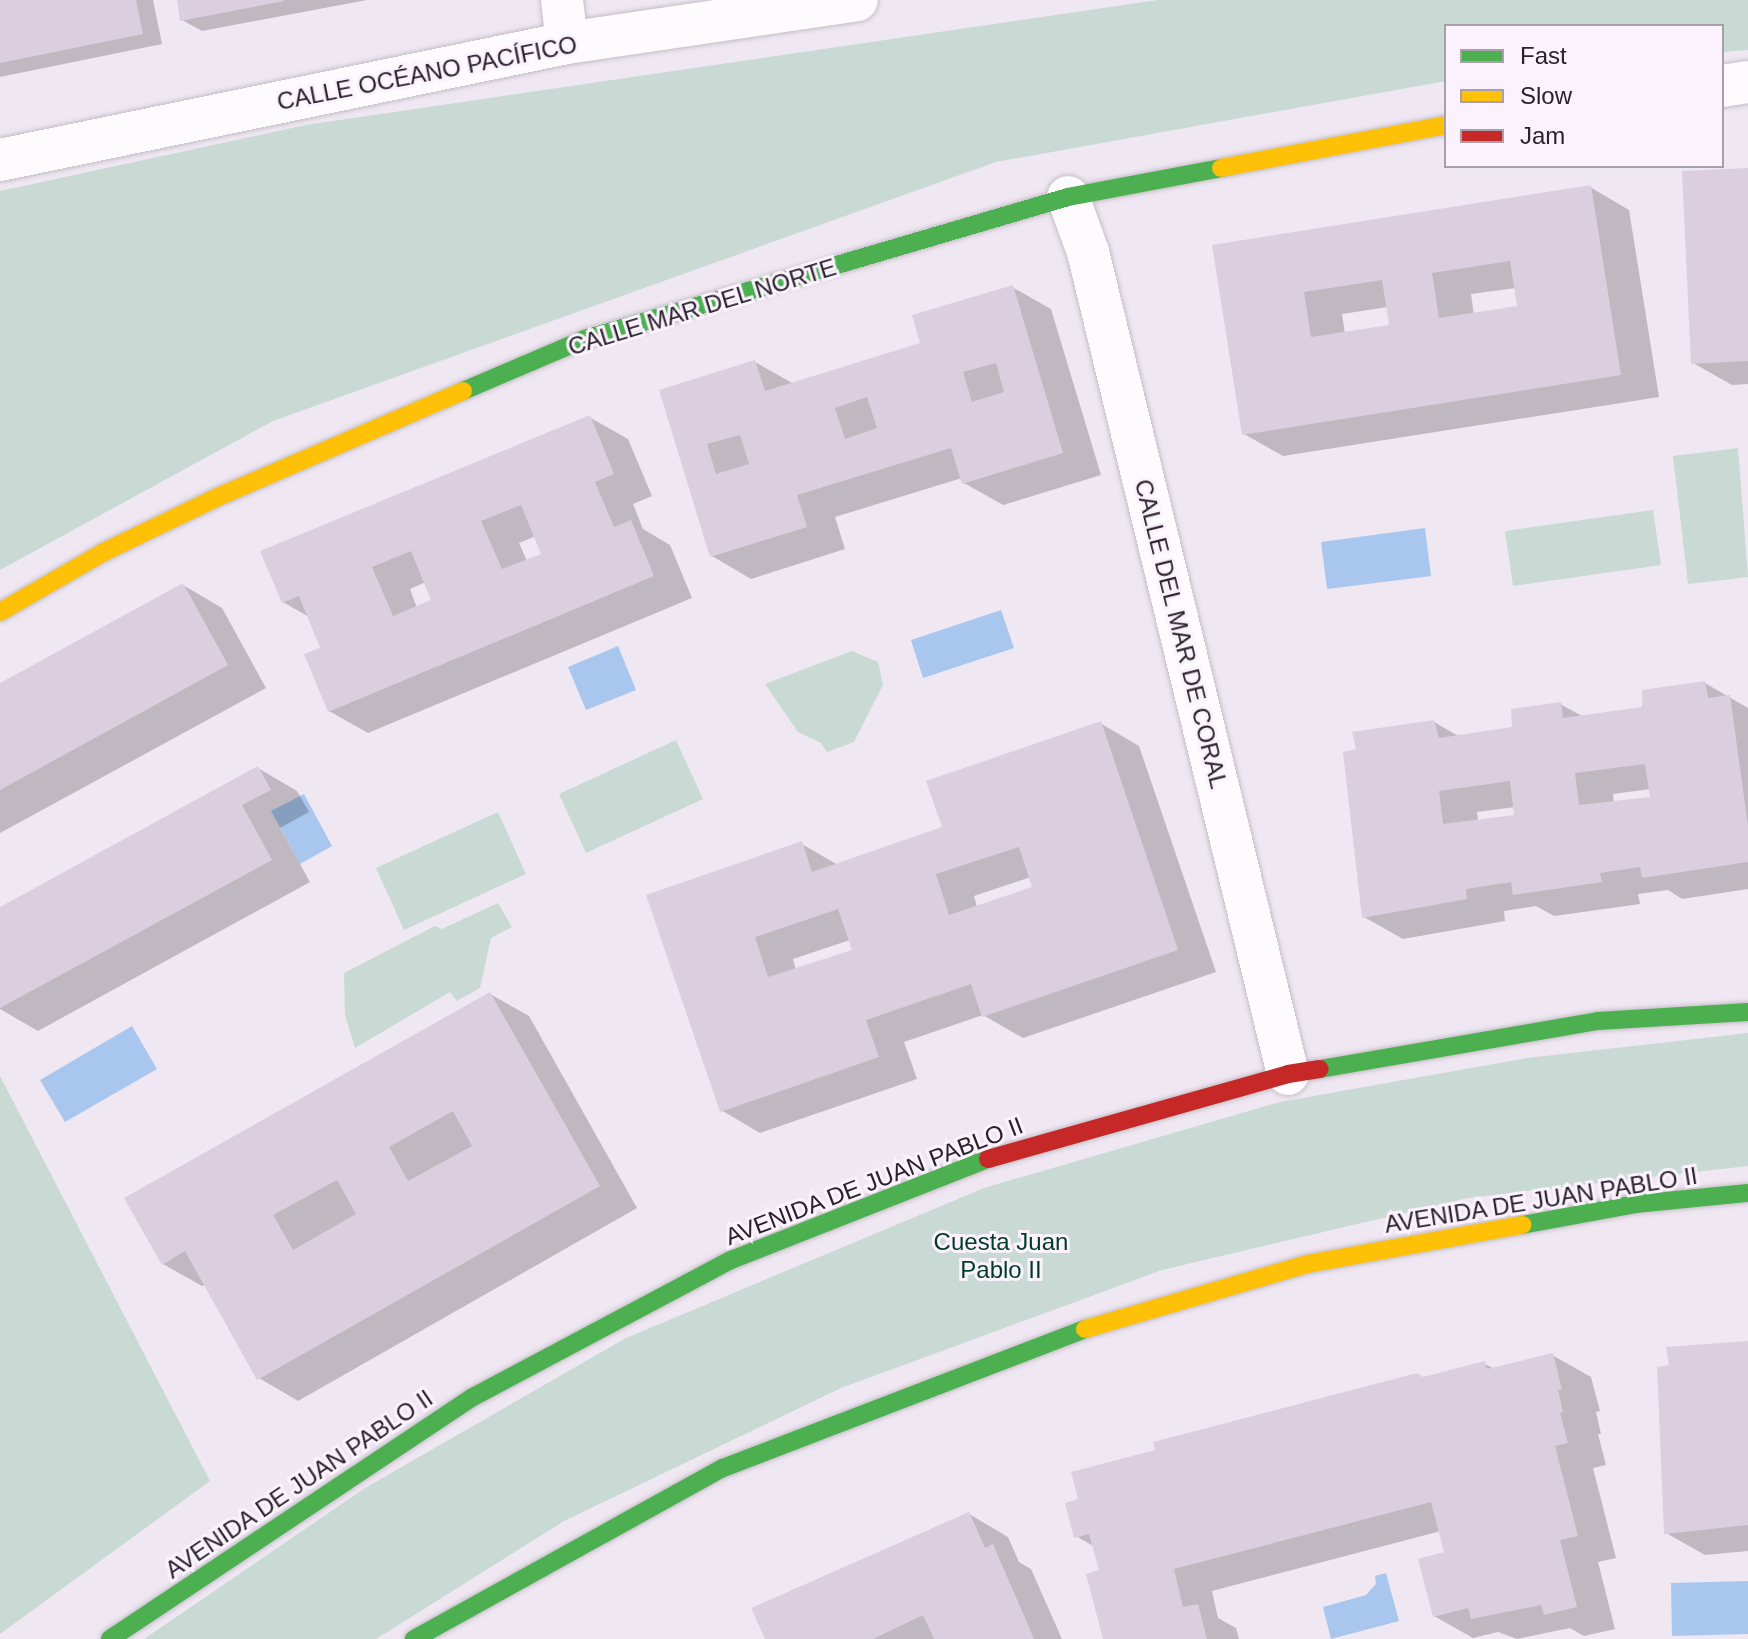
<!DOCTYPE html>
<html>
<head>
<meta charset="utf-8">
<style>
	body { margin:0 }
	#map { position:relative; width:1748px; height:1639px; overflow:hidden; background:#efe7f2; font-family:Arial,sans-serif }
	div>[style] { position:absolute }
	.green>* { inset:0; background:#c8dad3 }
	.water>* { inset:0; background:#a9c7ee }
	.shadow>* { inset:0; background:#0003 }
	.building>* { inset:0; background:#dbcfdf }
	.roads { filter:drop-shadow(0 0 2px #c4bec6) drop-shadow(0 0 2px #c4bec6) }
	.street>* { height:42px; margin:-21px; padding:0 21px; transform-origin:21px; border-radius:21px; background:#fdfbfd }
	.fast>* { height:18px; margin:-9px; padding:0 9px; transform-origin:9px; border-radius:9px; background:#4caf50 }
	.slow>* { height:18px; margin:-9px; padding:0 9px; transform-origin:9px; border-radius:9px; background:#ffc107 }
	.jam>* { height:18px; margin:-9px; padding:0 9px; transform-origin:9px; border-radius:9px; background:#c62828 }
	span { translate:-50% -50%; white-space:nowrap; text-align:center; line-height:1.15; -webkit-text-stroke:6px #fbf2fe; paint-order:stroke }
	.street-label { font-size:24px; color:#282229 }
	.park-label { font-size:24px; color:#003c25 }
	.legend { position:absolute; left:1444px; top:24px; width:280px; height:144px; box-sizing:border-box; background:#fbf2fe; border:2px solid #a79fa9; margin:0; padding:10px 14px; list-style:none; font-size:24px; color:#282229 }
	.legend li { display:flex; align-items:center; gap:16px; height:40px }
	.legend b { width:40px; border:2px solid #a79fa9 }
</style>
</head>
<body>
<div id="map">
	<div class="green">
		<div style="clip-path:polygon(1158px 0,1748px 0,1748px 50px,1722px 52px,1722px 26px,1446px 26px,1446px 81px,996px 162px,273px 421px,0 570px,0 191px,306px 125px)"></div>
		<div style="clip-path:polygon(1738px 448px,1748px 577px,1688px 584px,1673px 456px)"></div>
		<div style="clip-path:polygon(1653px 510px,1661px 565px,1513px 586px,1505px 531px)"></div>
		<div style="clip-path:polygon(852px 651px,878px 662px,883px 685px,854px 742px,827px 752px,821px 743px,798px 732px,765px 684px)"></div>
		<div style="clip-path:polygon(676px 740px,703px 799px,586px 853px,559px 794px)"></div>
		<div style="clip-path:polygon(498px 812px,526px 874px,404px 930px,376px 868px)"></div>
		<div style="clip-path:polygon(498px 903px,512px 927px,491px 938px,480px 988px,457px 1001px,450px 992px,355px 1048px,345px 1015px,344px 973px,435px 926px,442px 929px)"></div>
		<div style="clip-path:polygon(1748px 1033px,1748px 1166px,1468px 1198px,1162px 1270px,841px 1388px,564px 1521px,376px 1639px,144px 1639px,365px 1488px,626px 1338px,984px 1188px,1280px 1102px,1527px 1058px)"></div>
		<div style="clip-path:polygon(0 1076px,210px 1481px,0 1634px)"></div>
	</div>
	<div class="water">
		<div style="clip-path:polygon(1425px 528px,1431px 576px,1327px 589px,1321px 542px)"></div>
		<div style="clip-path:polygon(1001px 610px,1014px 648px,923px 678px,911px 640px)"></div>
		<div style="clip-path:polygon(618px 646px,636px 690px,586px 710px,568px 667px)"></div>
		<div style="clip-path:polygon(304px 794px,332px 846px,300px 864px,271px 811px)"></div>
		<div style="clip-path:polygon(132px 1026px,157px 1069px,65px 1122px,40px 1080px)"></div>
		<div style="clip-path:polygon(1386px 1573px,1399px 1621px,1331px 1639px,1323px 1607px,1366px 1595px,1376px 1584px,1375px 1576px)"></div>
		<div style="clip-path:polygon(1748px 1581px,1748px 1634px,1672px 1636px,1671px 1583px)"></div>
	</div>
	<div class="shadow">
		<div style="clip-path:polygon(0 0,153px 0,162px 44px,0 77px)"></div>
		<div style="clip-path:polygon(179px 0,367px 0,202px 31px,182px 20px)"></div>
		<div style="clip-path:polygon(1748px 170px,1748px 384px,1732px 385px,1693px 363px)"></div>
		<div style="clip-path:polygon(evenodd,1590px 187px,1629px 210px,1659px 397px,1283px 456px,1244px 434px,1214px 246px,1590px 187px,1516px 288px,1519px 307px,1474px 315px,1471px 294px,1516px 288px,1590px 187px,1388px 307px,1391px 327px,1345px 334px,1342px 314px,1388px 307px)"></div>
		<div style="clip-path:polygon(1012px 287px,1051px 309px,1101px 475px,1003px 505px,964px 483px,962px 478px,835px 517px,845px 549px,751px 579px,712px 556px,661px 391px,755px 362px,794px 384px,923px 344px)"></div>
		<div style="clip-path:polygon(evenodd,589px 417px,628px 439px,652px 496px,633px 504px,643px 529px,670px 545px,692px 598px,368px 733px,329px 711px,322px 649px,309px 617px,283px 602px,589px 417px,536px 536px,544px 555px,527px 561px,519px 543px,536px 536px,589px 417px,426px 582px,434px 601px,417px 608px,410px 589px,426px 582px)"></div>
		<div style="clip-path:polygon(183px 585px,222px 608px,266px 688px,0 833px,0 685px)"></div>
		<div style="clip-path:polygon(evenodd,1705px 683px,1748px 708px,1748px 889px,1682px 899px,1668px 890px,1638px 894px,1640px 904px,1554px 916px,1536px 906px,1504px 911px,1505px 921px,1403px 939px,1364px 917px,1434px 722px,1460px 737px,1514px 729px,1560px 704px,1584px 717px,1644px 708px,1705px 683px,1651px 789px,1652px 798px,1614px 803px,1613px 794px,1651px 789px,1705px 683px,1515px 807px,1516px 816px,1478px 821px,1477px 812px,1515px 807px)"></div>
		<div style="clip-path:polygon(evenodd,1100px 723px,1139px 746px,1216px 972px,1023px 1038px,983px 1015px,904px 1042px,917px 1079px,760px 1133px,721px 1110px,649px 896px,802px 844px,838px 865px,944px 828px,1100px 723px,1031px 877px,1035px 888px,977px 907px,974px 896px,1031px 877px,1100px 723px,850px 940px,854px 951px,796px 970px,793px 959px,850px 940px)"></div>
		<div style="clip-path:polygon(258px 768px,297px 791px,309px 812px,280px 828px,310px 882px,38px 1031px,0 1009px,0 909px)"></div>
		<div style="clip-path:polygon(490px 994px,529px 1016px,637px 1208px,298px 1401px,259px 1378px,206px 1284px,202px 1286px,163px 1264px)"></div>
		<div style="clip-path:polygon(1748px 1343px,1748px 1551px,1705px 1555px,1666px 1533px)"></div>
		<div style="clip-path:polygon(1552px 1355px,1591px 1377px,1600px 1411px,1596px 1412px,1601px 1434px,1598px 1434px,1606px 1465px,1593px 1468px,1616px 1558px,1598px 1562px,1615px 1629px,1584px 1636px,1570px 1628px,1517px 1639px,1498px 1632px,1473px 1638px,1434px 1616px,1446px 1554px,1441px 1531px,1212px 1591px,1218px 1618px,1236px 1628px,1239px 1639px,1105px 1639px,1101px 1572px,1095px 1547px,1076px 1536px,1423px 1379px,1485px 1364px,1495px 1369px)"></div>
		<div style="clip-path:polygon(969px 1514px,1008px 1537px,1019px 1562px,1031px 1569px,1062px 1639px,767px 1639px)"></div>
	</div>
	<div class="building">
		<div style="clip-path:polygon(0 0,136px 0,143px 34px,0 63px)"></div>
		<div style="clip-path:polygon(177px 0,283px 0,284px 1px,180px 21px)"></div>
		<div style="clip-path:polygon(1748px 168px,1748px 361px,1691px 364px,1682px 171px)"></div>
		<div style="clip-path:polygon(evenodd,1591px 185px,1621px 375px,1242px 435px,1212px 245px,1591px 185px,1510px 261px,1517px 306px,1439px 318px,1432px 273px,1510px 261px,1591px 185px,1382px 280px,1389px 325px,1311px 337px,1304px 292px,1382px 280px)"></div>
		<div style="clip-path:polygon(evenodd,1013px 285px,1063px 453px,962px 484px,951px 448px,797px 495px,807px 527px,710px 557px,659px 390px,755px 360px,765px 391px,920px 343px,912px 315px,1013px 285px,996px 363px,1004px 392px,972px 402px,963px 372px,996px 363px,1013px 285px,867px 397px,877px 428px,845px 439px,835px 408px,867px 397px,1013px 285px,740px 435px,749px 464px,716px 474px,707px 444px,740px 435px)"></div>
		<div style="clip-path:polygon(evenodd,590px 415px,614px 474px,595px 482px,614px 527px,631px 520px,654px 576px,328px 712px,304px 654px,320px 648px,299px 596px,282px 603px,260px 551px,590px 415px,521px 505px,541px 554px,502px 569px,481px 521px,521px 505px,590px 415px,411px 551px,431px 600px,393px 616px,372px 567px,411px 551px)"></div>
		<div style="clip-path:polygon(183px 583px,228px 665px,0 790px,0 683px)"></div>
		<div style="clip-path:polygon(evenodd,1705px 681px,1708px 698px,1730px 695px,1748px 826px,1748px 862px,1642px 878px,1640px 867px,1600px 873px,1602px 882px,1513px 895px,1511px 882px,1466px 889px,1467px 899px,1362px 918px,1343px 752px,1356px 749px,1352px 732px,1434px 720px,1439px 738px,1512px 727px,1511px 709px,1561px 702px,1563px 718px,1642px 707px,1642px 690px,1705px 681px,1645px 764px,1650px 797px,1579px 805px,1575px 773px,1645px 764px,1705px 681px,1510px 781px,1514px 815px,1443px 824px,1439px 791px,1510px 781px)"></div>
		<div style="clip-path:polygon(evenodd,1101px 721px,1178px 950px,982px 1017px,971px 984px,866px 1020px,879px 1057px,720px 1112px,646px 895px,802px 841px,812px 872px,942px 827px,926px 781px,1101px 721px,1019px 847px,1032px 887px,949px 915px,936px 874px,1019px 847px,1101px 721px,838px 909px,852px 950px,768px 977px,755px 937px,838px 909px)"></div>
		<div style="clip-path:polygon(258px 766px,271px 790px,242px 805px,272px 860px,0 1008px,0 907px)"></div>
		<div style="clip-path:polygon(evenodd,490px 992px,600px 1186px,257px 1380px,185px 1251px,162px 1265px,124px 1198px,490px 992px,453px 1111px,472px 1146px,408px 1181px,389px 1147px,453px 1111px,490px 992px,337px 1180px,356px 1214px,293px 1250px,273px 1215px,337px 1180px)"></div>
		<div style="clip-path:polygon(1748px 1341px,1748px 1525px,1664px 1534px,1657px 1367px,1669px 1365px,1666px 1347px)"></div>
		<div style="clip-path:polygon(1553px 1353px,1562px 1390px,1558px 1390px,1563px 1412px,1560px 1413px,1568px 1443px,1555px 1446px,1578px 1536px,1560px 1540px,1577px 1607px,1544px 1615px,1541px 1605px,1471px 1619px,1468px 1608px,1433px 1617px,1418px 1559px,1444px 1552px,1431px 1502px,1174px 1569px,1183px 1607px,1198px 1604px,1207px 1639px,1103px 1639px,1086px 1574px,1099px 1570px,1089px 1534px,1074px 1538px,1065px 1503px,1078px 1499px,1071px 1472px,1155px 1450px,1153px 1442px,1417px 1373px,1423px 1377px,1485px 1361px,1487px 1369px)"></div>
		<div style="clip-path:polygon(969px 1512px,985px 1548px,993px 1544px,1034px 1639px,934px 1639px,923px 1615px,873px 1639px,765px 1639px,751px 1608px)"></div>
	</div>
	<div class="roads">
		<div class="street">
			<div style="left:562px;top:0;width:43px;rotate:83.4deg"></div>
			<div style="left:1722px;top:86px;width:26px;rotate:-9deg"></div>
			<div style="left:0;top:160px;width:579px;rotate:-11.66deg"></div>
			<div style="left:567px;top:43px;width:293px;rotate:-8.4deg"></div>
			<div style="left:1068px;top:197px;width:59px;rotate:70deg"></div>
			<div style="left:1088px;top:252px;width:846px;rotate:76.33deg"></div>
		</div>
		<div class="fast">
			<div style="left:463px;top:391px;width:133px;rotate:-23.1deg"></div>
			<div style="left:585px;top:339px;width:503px;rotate:-16.38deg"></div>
			<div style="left:1068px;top:197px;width:156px;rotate:-10.7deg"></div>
			<div style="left:1320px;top:1069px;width:282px;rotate:-9.8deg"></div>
			<div style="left:1598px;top:1021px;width:150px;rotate:-3.4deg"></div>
			<div style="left:1522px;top:1225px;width:115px;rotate:-10.5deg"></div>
			<div style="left:1635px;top:1204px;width:114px;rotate:-5.6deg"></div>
			<div style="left:110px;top:1639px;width:436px;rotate:-33.7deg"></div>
			<div style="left:473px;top:1397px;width:292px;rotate:-28deg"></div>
			<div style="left:731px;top:1260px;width:276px;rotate:-21.5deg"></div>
			<div style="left:414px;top:1639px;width:353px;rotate:-29deg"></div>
			<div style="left:723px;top:1468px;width:388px;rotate:-21deg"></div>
		</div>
		<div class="slow">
			<div style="left:1221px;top:168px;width:229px;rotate:-10.8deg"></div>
			<div style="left:0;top:612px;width:120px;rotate:-30deg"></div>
			<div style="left:104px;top:552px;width:127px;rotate:-25.8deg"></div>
			<div style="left:218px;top:497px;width:267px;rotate:-23.4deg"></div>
			<div style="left:1085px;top:1329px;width:231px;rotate:-16.3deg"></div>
			<div style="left:1307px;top:1264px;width:219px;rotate:-10.3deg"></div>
		</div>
		<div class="jam">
			<div style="left:988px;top:1159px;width:312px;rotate:-15.8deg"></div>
			<div style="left:1288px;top:1074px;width:32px;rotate:-9deg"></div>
		</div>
	</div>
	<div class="street-label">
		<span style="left:427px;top:73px;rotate:-11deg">CALLE OCÉANO PACÍFICO</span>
		<span style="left:702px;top:307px;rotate:-17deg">CALLE MAR DEL NORTE</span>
		<span style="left:1181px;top:634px;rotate:76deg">CALLE DEL MAR DE CORAL</span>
		<span style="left:874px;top:1181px;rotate:-21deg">AVENIDA DE JUAN PABLO II</span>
		<span style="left:1541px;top:1200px;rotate:-9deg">AVENIDA DE JUAN PABLO II</span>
		<span style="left:299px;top:1484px;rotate:-34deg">AVENIDA DE JUAN PABLO II</span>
	</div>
	<div class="park-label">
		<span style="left:1001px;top:1256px">Cuesta Juan<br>Pablo II</span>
	</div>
	<ul class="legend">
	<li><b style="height:10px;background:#4caf50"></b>Fast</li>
	<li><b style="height:10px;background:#ffc107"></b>Slow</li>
	<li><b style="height:10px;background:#c62828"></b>Jam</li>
	</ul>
</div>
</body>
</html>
